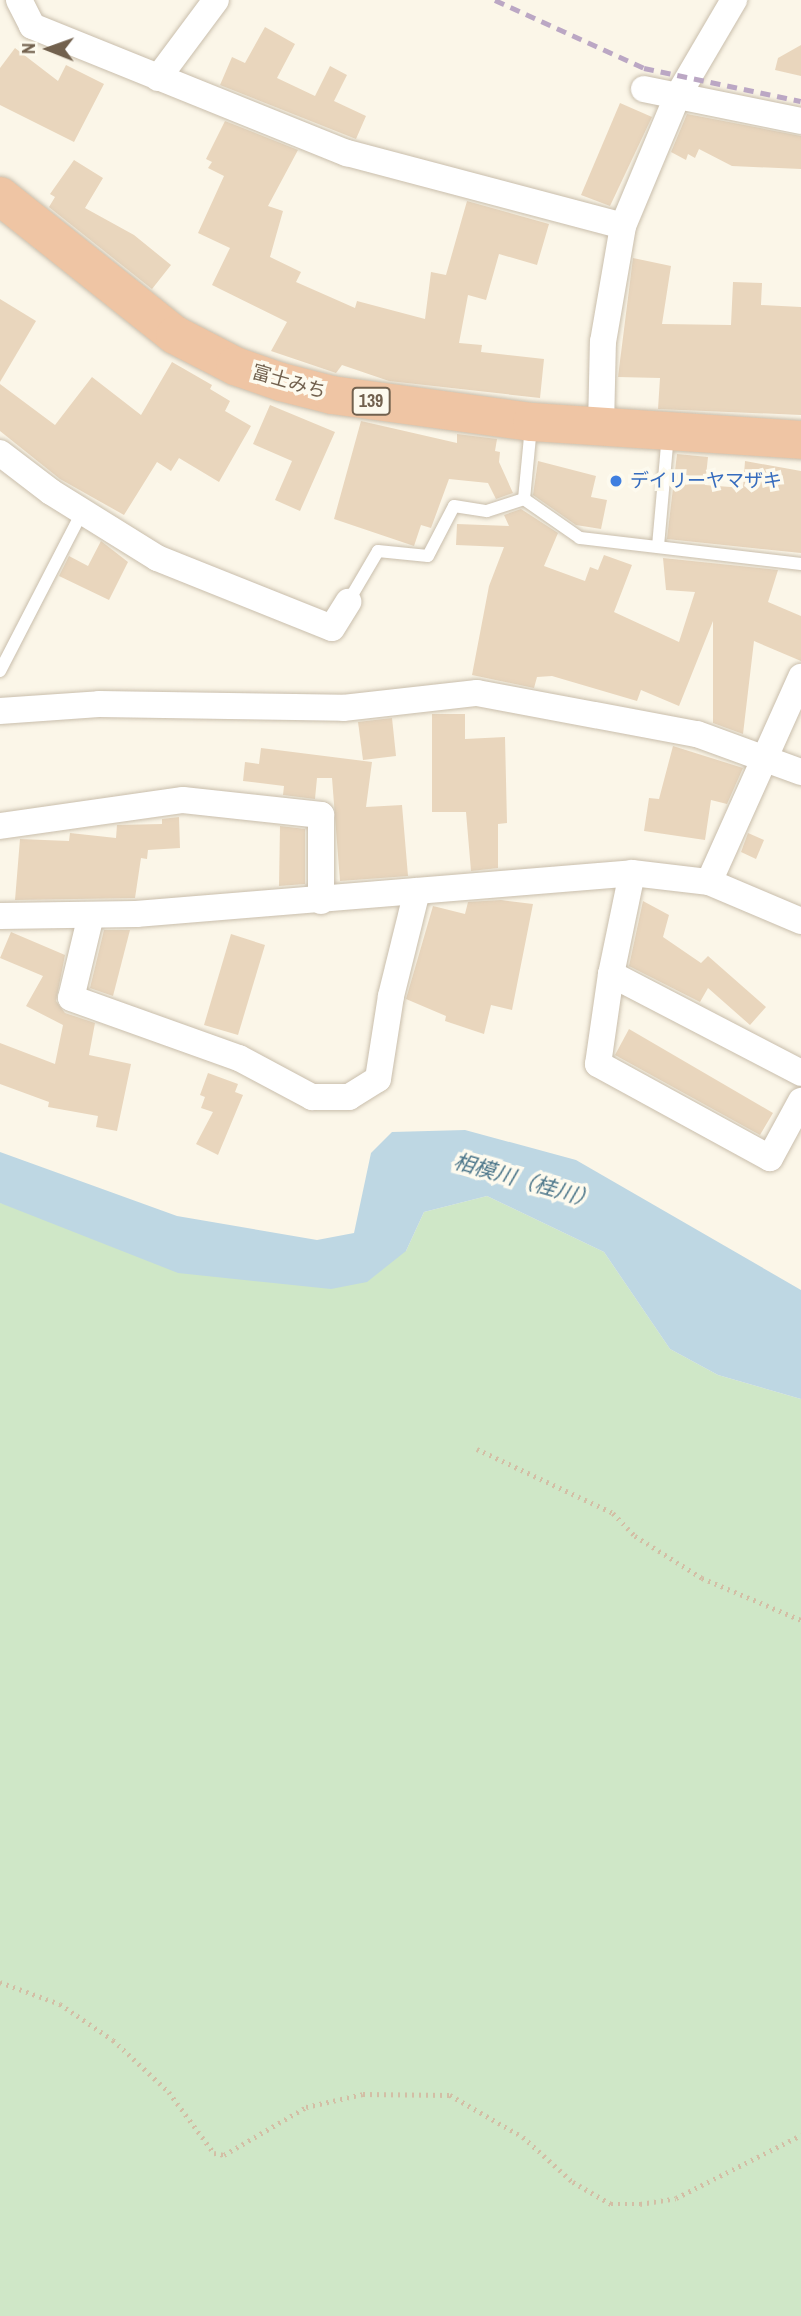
<!DOCTYPE html>
<html>
<head>
<meta charset="utf-8">
<style>
	body { margin:0 }
	#map { position:relative; width:801px; height:2316px; overflow:hidden; background:#fbf6e8; font-family:"Archivo Narrow","Noto Sans JP",sans-serif }
	div>[style] { position:absolute }
	.green>* { inset:0; background:#cfe7c7 }
	.water>* { inset:0; background:#bed7e3 }
	.building>* { inset:0; background:#e9d6bd }
	.path>* { height:4.5px; margin-top:-2.25px; transform-origin:0; background:repeating-linear-gradient(90deg,#d3bea5 0 2px,transparent 0 7px) }
	.roads { filter:drop-shadow(0 0 2px #c9beac) drop-shadow(0 0 2px #c9beac) }
	.lane>* { height:12px; margin:-6px; padding:0 6px; transform-origin:6px; border-radius:6px; background:#fff }
	.street>* { height:26px; margin:-13px; padding:0 13px; transform-origin:13px; border-radius:13px; background:#fff }
	.highway>* { height:38px; margin:-19px; padding:0 19px; transform-origin:19px; border-radius:19px; background:#efc5a4 }
	.rail>* { height:5px; margin-top:-2.5px; transform-origin:0; background:repeating-linear-gradient(90deg,#bba7c4 0 10px,transparent 0 17px) }
	.dots>* { width:19px; height:19px; translate:-50% -50%; box-sizing:border-box; border:4px solid #fdfaee; border-radius:50% }
	span { translate:-50% -50%; white-space:nowrap; text-align:center; line-height:1.15; -webkit-text-stroke:7px #fdfaee; paint-order:stroke }
	.shield-label span { padding:2px 5px; background:#fdfaee; border:2px solid; border-radius:5px; -webkit-text-stroke-width:0 }
	.shield-label { font-size:18px; color:#72614e; font-weight:700 }
	.street-label { font-size:19px; color:#72614e }
	.shop-label { font-size:19px; color:#366cbe }
	.left { translate:0 -50%; text-align:left }
	.water-label { font-size:21px; color:#4c768a; font-style:italic }
	.north { position:absolute; left:14px; top:14px; width:70px; height:70px; -webkit-text-stroke:5px #fdfaee; paint-order:stroke; rotate:271deg; font-size:19px; font-weight:700; line-height:28px; text-align:center; color:#72614e }
	.north::after { content:''; display:block; margin:auto; width:24px; height:32px; background:#72614e; clip-path:polygon(50% 0,100% 100%,50% 72%,0 100%) }
</style>
</head>
<body>
<div id="map">
	<div class="green">
		<div style="clip-path:polygon(487px 1196px,604px 1252px,670px 1349px,718px 1375px,801px 1399px,801px 2316px,0 2316px,0 1203px,406px 1251px,424px 1212px)"></div>
	</div>
	<div class="water">
		<div style="clip-path:polygon(465px 1130px,576px 1160px,801px 1290px,801px 1399px,718px 1375px,670px 1349px,604px 1252px,487px 1196px,424px 1212px,406px 1251px,367px 1282px,331px 1289px,178px 1273px,0 1203px,0 1152px,177px 1216px,317px 1240px,354px 1233px,371px 1153px,392px 1132px)"></div>
	</div>
	<div class="building">
		<div style="clip-path:polygon(265px 27px,295px 44px,277px 78px,315px 96px,330px 66px,347px 75px,334px 101px,366px 116px,356px 139px,220px 85px,232px 57px,245px 63px)"></div>
		<div style="clip-path:polygon(801px 45px,801px 76px,775px 70px,778px 58px)"></div>
		<div style="clip-path:polygon(15px 48px,58px 81px,66px 65px,104px 84px,74px 142px,0 105px,0 68px)"></div>
		<div style="clip-path:polygon(620px 103px,652px 117px,610px 206px,581px 195px)"></div>
		<div style="clip-path:polygon(687px 114px,801px 136px,801px 169px,732px 166px,699px 149px,695px 158px,688px 154px,686px 160px,671px 152px)"></div>
		<div style="clip-path:polygon(225px 121px,298px 150px,268px 206px,283px 211px,270px 257px,301px 272px,296px 282px,355px 308px,357px 301px,425px 319px,431px 272px,446px 275px,467px 201px,549px 224px,537px 265px,499px 254px,486px 300px,468px 295px,459px 343px,482px 345px,481px 352px,544px 359px,540px 398px,389px 381px,342px 365px,336px 373px,271px 351px,287px 322px,212px 285px,230px 248px,198px 233px,224px 176px,208px 168px,212px 162px,206px 159px)"></div>
		<div style="clip-path:polygon(74px 160px,103px 178px,85px 208px,134px 235px,171px 265px,152px 289px,49px 207px,55px 197px,50px 194px)"></div>
		<div style="clip-path:polygon(633px 258px,671px 266px,662px 324px,731px 325px,733px 282px,762px 283px,761px 305px,801px 307px,801px 415px,658px 409px,660px 378px,618px 377px)"></div>
		<div style="clip-path:polygon(0 299px,36px 321px,0 382px)"></div>
		<div style="clip-path:polygon(172px 362px,212px 385px,210px 389px,230px 401px,225px 411px,251px 426px,219px 482px,179px 458px,171px 471px,157px 462px,124px 515px,60px 479px,0 431px,0 384px,55px 425px,92px 377px,141px 415px)"></div>
		<div style="clip-path:polygon(270px 405px,335px 432px,300px 511px,275px 500px,292px 461px,253px 444px)"></div>
		<div style="clip-path:polygon(361px 421px,457px 443px,457px 434px,497px 439px,495px 451px,500px 452px,499px 462px,513px 493px,496px 499px,488px 483px,449px 479px,431px 528px,421px 525px,414px 546px,334px 519px)"></div>
		<div style="clip-path:polygon(677px 454px,708px 457px,705px 485px,743px 488px,745px 461px,801px 471px,801px 553px,667px 539px)"></div>
		<div style="clip-path:polygon(538px 461px,596px 476px,591px 497px,607px 500px,601px 529px,576px 525px,533px 495px)"></div>
		<div style="clip-path:polygon(521px 509px,558px 533px,544px 566px,585px 581px,590px 567px,598px 570px,604px 555px,632px 565px,614px 612px,679px 642px,695px 592px,666px 590px,663px 558px,778px 570px,768px 602px,801px 616px,801px 661px,754px 641px,743px 734px,713px 723px,713px 621px,679px 706px,641px 690px,637px 701px,552px 676px,537px 677px,534px 688px,472px 675px,489px 586px,504px 547px,456px 545px,457px 524px,509px 526px,504px 515px)"></div>
		<div style="clip-path:polygon(101px 541px,128px 562px,109px 600px,59px 576px,69px 556px,88px 566px)"></div>
		<div style="clip-path:polygon(432px 714px,465px 714px,465px 739px,505px 737px,507px 823px,498px 824px,498px 868px,471px 871px,466px 812px,432px 812px)"></div>
		<div style="clip-path:polygon(392px 718px,396px 756px,363px 760px,358px 722px)"></div>
		<div style="clip-path:polygon(673px 746px,743px 768px,727px 804px,711px 800px,705px 840px,644px 831px,649px 798px,659px 799px)"></div>
		<div style="clip-path:polygon(261px 748px,372px 762px,366px 807px,402px 805px,408px 876px,340px 881px,332px 778px,317px 778px,315px 799px,283px 795px,284px 786px,243px 781px,245px 762px,259px 764px)"></div>
		<div style="clip-path:polygon(179px 817px,180px 848px,148px 850px,147px 859px,141px 858px,135px 898px,15px 900px,20px 839px,69px 841px,70px 833px,116px 838px,117px 825px,162px 824px,162px 819px)"></div>
		<div style="clip-path:polygon(280px 826px,305px 829px,305px 884px,279px 886px)"></div>
		<div style="clip-path:polygon(748px 833px,764px 840px,756px 859px,741px 852px)"></div>
		<div style="clip-path:polygon(501px 900px,533px 904px,512px 1010px,491px 1005px,484px 1034px,445px 1021px,446px 1016px,406px 999px,433px 906px,465px 914px,468px 902px)"></div>
		<div style="clip-path:polygon(643px 901px,669px 915px,663px 937px,701px 963px,708px 956px,766px 1007px,750px 1025px,708px 988px,700px 1002px,629px 966px)"></div>
		<div style="clip-path:polygon(104px 930px,130px 930px,113px 996px,90px 988px)"></div>
		<div style="clip-path:polygon(11px 932px,65px 955px,56px 1001px,65px 1013px,95px 1023px,89px 1055px,131px 1064px,117px 1131px,96px 1127px,98px 1116px,48px 1107px,49px 1102px,0 1084px,0 1043px,55px 1064px,63px 1025px,26px 1006px,43px 976px,0 958px)"></div>
		<div style="clip-path:polygon(231px 934px,265px 945px,238px 1035px,204px 1025px)"></div>
		<div style="clip-path:polygon(629px 1029px,773px 1113px,760px 1135px,615px 1055px)"></div>
		<div style="clip-path:polygon(208px 1073px,238px 1084px,235px 1092px,243px 1095px,218px 1155px,196px 1144px,213px 1112px,201px 1108px,205px 1097px,200px 1095px)"></div>
	</div>
	<div class="path">
		<div style="left:477px;top:1449px;width:150px;rotate:25.2deg"></div>
		<div style="left:613px;top:1513px;width:32px;rotate:46deg"></div>
		<div style="left:635px;top:1536px;width:79px;rotate:32.1deg"></div>
		<div style="left:702px;top:1578px;width:108px;rotate:23deg"></div>
		<div style="left:0;top:1982px;width:64px;rotate:20.1deg"></div>
		<div style="left:60px;top:2004px;width:64px;rotate:34.2deg"></div>
		<div style="left:113px;top:2040px;width:76px;rotate:42.9deg"></div>
		<div style="left:169px;top:2092px;width:76px;rotate:53.6deg"></div>
		<div style="left:214px;top:2153px;width:10px;rotate:11deg"></div>
		<div style="left:224px;top:2155px;width:95px;rotate:-30.3deg"></div>
		<div style="left:306px;top:2107px;width:58px;rotate:-12.8deg"></div>
		<div style="left:363px;top:2094px;width:87px;rotate:0.7deg"></div>
		<div style="left:450px;top:2095px;width:84px;rotate:29.9deg"></div>
		<div style="left:523px;top:2137px;width:67px;rotate:42deg"></div>
		<div style="left:573px;top:2182px;width:44px;rotate:30.1deg"></div>
		<div style="left:611px;top:2204px;width:29px"></div>
		<div style="left:640px;top:2204px;width:36px;rotate:-9deg"></div>
		<div style="left:676px;top:2198px;width:140px;rotate:-26.7deg"></div>
	</div>
	<div class="roads">
		<div class="lane">
			<div style="left:524px;top:499px;width:73px;rotate:-84.5deg"></div>
			<div style="left:658px;top:546px;width:111px;rotate:-84.9deg"></div>
			<div style="left:348px;top:602px;width:59px;rotate:-59.5deg"></div>
			<div style="left:378px;top:551px;width:50px;rotate:5.7deg"></div>
			<div style="left:428px;top:556px;width:56px;rotate:-62.5deg"></div>
			<div style="left:454px;top:506px;width:33px;rotate:9deg"></div>
			<div style="left:487px;top:511px;width:39px;rotate:-18deg"></div>
			<div style="left:524px;top:499px;width:68px;rotate:34.9deg"></div>
			<div style="left:580px;top:538px;width:223px;rotate:6.7deg"></div>
			<div style="left:0;top:671px;width:179px;rotate:-62.7deg"></div>
		</div>
		<div class="street">
			<div style="left:19px;top:0;width:29px;rotate:63deg"></div>
			<div style="left:32px;top:26px;width:340px;rotate:22deg"></div>
			<div style="left:347px;top:153px;width:285px;rotate:14.8deg"></div>
			<div style="left:158px;top:78px;width:97px;rotate:-53.4deg"></div>
			<div style="left:644px;top:89px;width:160px;rotate:11.5deg"></div>
			<div style="left:601px;top:427px;width:85px;rotate:-88.7deg"></div>
			<div style="left:603px;top:342px;width:118px;rotate:-80.2deg"></div>
			<div style="left:623px;top:226px;width:140px;rotate:-67.3deg"></div>
			<div style="left:677px;top:97px;width:113px;rotate:-59.6deg"></div>
			<div style="left:0;top:453px;width:64px;rotate:37.4deg"></div>
			<div style="left:51px;top:492px;width:125px;rotate:31.9deg"></div>
			<div style="left:157px;top:558px;width:188px;rotate:21.8deg"></div>
			<div style="left:332px;top:628px;width:31px;rotate:-58deg"></div>
			<div style="left:0;top:711px;width:99px;rotate:-4deg"></div>
			<div style="left:99px;top:704px;width:244px;rotate:0.9deg"></div>
			<div style="left:343px;top:708px;width:135px;rotate:-6.4deg"></div>
			<div style="left:477px;top:693px;width:224px;rotate:10.6deg"></div>
			<div style="left:697px;top:734px;width:111px;rotate:20.1deg"></div>
			<div style="left:0;top:826px;width:185px;rotate:-8.1deg"></div>
			<div style="left:183px;top:800px;width:139px;rotate:6.2deg"></div>
			<div style="left:321px;top:815px;width:86px;rotate:90deg"></div>
			<div style="left:632px;top:873px;width:103px;rotate:101.7deg"></div>
			<div style="left:611px;top:974px;width:214px;rotate:27.5deg"></div>
			<div style="left:709px;top:882px;width:225px;rotate:-65.8deg"></div>
			<div style="left:91px;top:915px;width:85px;rotate:103.5deg"></div>
			<div style="left:71px;top:998px;width:178px;rotate:19.7deg"></div>
			<div style="left:239px;top:1058px;width:83px;rotate:28.1deg"></div>
			<div style="left:312px;top:1097px;width:37px"></div>
			<div style="left:349px;top:1097px;width:34px;rotate:-32deg"></div>
			<div style="left:378px;top:1079px;width:84px;rotate:-81.1deg"></div>
			<div style="left:391px;top:996px;width:108px;rotate:-76.1deg"></div>
			<div style="left:0;top:916px;width:136px;rotate:-0.8deg"></div>
			<div style="left:136px;top:914px;width:498px;rotate:-4.7deg"></div>
			<div style="left:632px;top:873px;width:78px;rotate:6.7deg"></div>
			<div style="left:709px;top:882px;width:100px;rotate:23deg"></div>
			<div style="left:611px;top:974px;width:91px;rotate:98.2deg"></div>
			<div style="left:598px;top:1064px;width:196px;rotate:28.7deg"></div>
			<div style="left:770px;top:1158px;width:65px;rotate:-61.5deg"></div>
		</div>
		<div class="highway">
			<div style="left:0;top:196px;width:223px;rotate:38.5deg"></div>
			<div style="left:175px;top:335px;width:68px;rotate:27.3deg"></div>
			<div style="left:235px;top:366px;width:49px;rotate:19.2deg"></div>
			<div style="left:281px;top:382px;width:53px;rotate:14.3deg"></div>
			<div style="left:332px;top:395px;width:202px;rotate:7.7deg"></div>
			<div style="left:532px;top:422px;width:270px;rotate:3.8deg"></div>
		</div>
	</div>
	<div class="rail">
		<div style="left:495px;top:0;width:164px;rotate:24.5deg"></div>
		<div style="left:644px;top:68px;width:160px;rotate:11.9deg"></div>
	</div>
	<div class="dots">
		<div style="left:616px;top:481px;background:#3f7fe0"></div>
	</div>
	<div class="shield-label">
		<span style="left:371px;top:401px">139</span>
	</div>
	<div class="street-label">
		<span style="left:289px;top:382px;rotate:16deg">富士みち</span>
	</div>
	<div class="shop-label">
		<span class="left" style="left:630px;top:481px">デイリーヤマザキ</span>
	</div>
	<div class="water-label">
		<span style="left:525px;top:1181px;rotate:16deg">相模川（桂川）</span>
	</div>
	<div class="north">N</div>
</div>
</body>
</html>
